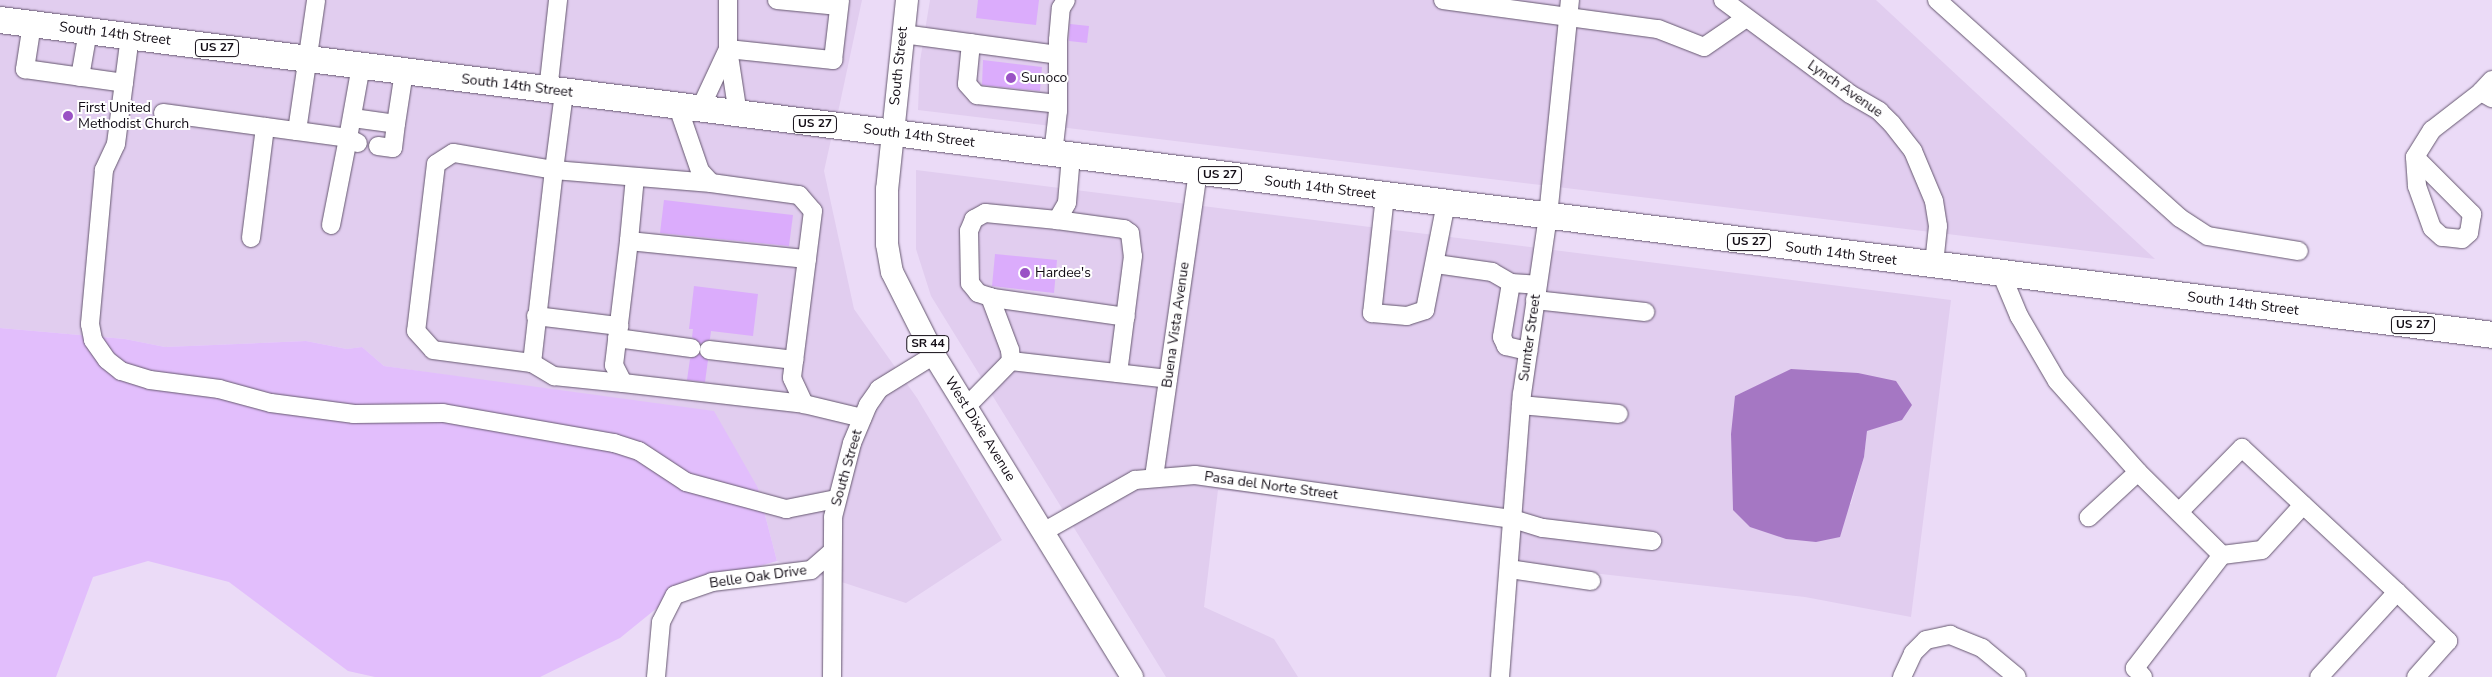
<!DOCTYPE html>
<html>
<head>
<meta charset="utf-8">
<style>
	body { margin:0 }
	#map { position:relative; width:2492px; height:677px; overflow:hidden; background:#ebdbf7; font-family:"Nunito Sans",sans-serif }
	div>[style] { position:absolute }
	.built>* { inset:0; background:#e1cdef }
	.green>* { inset:0; background:#e2befc }
	.water>* { inset:0; background:#a577c3 }
	.building>* { inset:0; background:#dbacfc }
	.roads { filter:drop-shadow(0 0 1px #65576f) drop-shadow(0 0 1px #65576f) }
	.minor>* { height:18px; margin:-9px; padding:0 9px; transform-origin:9px; border-radius:9px; background:#fff }
	.major>* { height:22px; margin:-11px; padding:0 11px; transform-origin:11px; border-radius:11px; background:#fff }
	.highway>* { height:26px; margin:-13px; padding:0 13px; transform-origin:13px; border-radius:13px; background:#fff }
	.dots>* { width:14px; height:14px; translate:-50% -50%; box-sizing:border-box; border:2px solid #fff; border-radius:50% }
	span { translate:-50% -50%; white-space:nowrap; text-align:center; line-height:1.15; -webkit-text-stroke:4px #fff; paint-order:stroke }
	.shield-label span { padding:1px 4px; background:#fff; border:1px solid; border-radius:4px; -webkit-text-stroke-width:0 }
	.shield-label { font-size:12px; color:#130d16; font-weight:700 }
	.street-label { font-size:14px; color:#130d16 }
	.poi-label { font-size:14px; color:#130d16 }
	.left { translate:0 -50%; text-align:left }
</style>
</head>
<body>
<div id="map">
	<div class="built">
		<div style="clip-path:polygon(0 0,862px 0,837px 117px,0 11px)"></div>
		<div style="clip-path:polygon(930px 0,1876px 0,2155px 259px,918px 110px,920px 61px)"></div>
		<div style="clip-path:polygon(0 29px,832px 135px,824px 171px,854px 309px,917px 398px,1002px 540px,906px 603px,777px 561px,758px 488px,647px 404px,384px 366px,362px 347px,347px 349px,306px 341px,165px 347px,125px 339px,0 328px)"></div>
		<div style="clip-path:polygon(evenodd,916px 170px,1951px 300px,1911px 617px,1805px 597px,1513px 564px,1518px 521px,1218px 490px,1204px 607px,1274px 639px,1298px 677px,1166px 677px,931px 296px,916px 249px,916px 170px,1883px 425px,1867px 431px,1864px 457px,1851px 504px,1733px 510px,1731px 434px,1883px 425px)"></div>
	</div>
	<div class="green">
		<div style="clip-path:polygon(0 328px,125px 339px,165px 347px,306px 341px,347px 349px,362px 347px,384px 366px,714px 411px,758px 488px,777px 561px,710px 580px,657px 608px,620px 638px,540px 677px,375px 677px,348px 671px,229px 582px,148px 561px,93px 577px,56px 677px,0 677px)"></div>
	</div>
	<div class="water">
		<div style="clip-path:polygon(1791px 369px,1858px 373px,1896px 381px,1912px 405px,1902px 420px,1867px 431px,1864px 457px,1840px 537px,1816px 542px,1786px 539px,1750px 527px,1733px 510px,1731px 434px,1735px 396px)"></div>
	</div>
	<div class="building">
		<div style="clip-path:polygon(978px 0,1039px 0,1036px 25px,976px 18px)"></div>
		<div style="clip-path:polygon(1070px 24px,1089px 26px,1087px 43px,1069px 41px)"></div>
		<div style="clip-path:polygon(983px 60px,1042px 67px,1040px 91px,982px 85px)"></div>
		<div style="clip-path:polygon(664px 200px,793px 215px,789px 246px,660px 233px)"></div>
		<div style="clip-path:polygon(995px 254px,1057px 260px,1054px 293px,992px 286px)"></div>
		<div style="clip-path:polygon(694px 286px,758px 294px,753px 336px,711px 331px,710px 339px,701px 344px,692px 337px,693px 329px,689px 329px)"></div>
		<div style="clip-path:polygon(699px 354px,708px 360px,705px 382px,687px 380px,690px 359px)"></div>
	</div>
	<div class="roads">
		<div class="minor">
			<div style="left:728px;top:0;width:49px;rotate:90deg"></div>
			<div style="left:728px;top:49px;width:66px;rotate:81.3deg"></div>
			<div style="left:777px;top:0;width:62px;rotate:5.5deg"></div>
			<div style="left:1443px;top:0;width:217px;rotate:7.7deg"></div>
			<div style="left:1658px;top:29px;width:49px;rotate:21.4deg"></div>
			<div style="left:1704px;top:47px;width:51px;rotate:-34.6deg"></div>
			<div style="left:1723px;top:0;width:158px;rotate:36.5deg"></div>
			<div style="left:1850px;top:94px;width:34px;rotate:30deg"></div>
			<div style="left:1879px;top:111px;width:18px;rotate:45deg"></div>
			<div style="left:1892px;top:124px;width:34px;rotate:52deg"></div>
			<div style="left:1913px;top:151px;width:54px;rotate:67.2deg"></div>
			<div style="left:1934px;top:201px;width:25px;rotate:81deg"></div>
			<div style="left:1938px;top:226px;width:39px;rotate:96deg"></div>
			<div style="left:1937px;top:0;width:326px;rotate:41.9deg"></div>
			<div style="left:2180px;top:218px;width:33px;rotate:33deg"></div>
			<div style="left:2208px;top:236px;width:92px;rotate:9.4deg"></div>
			<div style="left:32px;top:24px;width:46px;rotate:98.8deg"></div>
			<div style="left:25px;top:69px;width:100px;rotate:8deg"></div>
			<div style="left:903px;top:34px;width:156px;rotate:7.7deg"></div>
			<div style="left:130px;top:36px;width:109px;rotate:97.4deg"></div>
			<div style="left:116px;top:144px;width:29px;rotate:115deg"></div>
			<div style="left:104px;top:170px;width:155px;rotate:95.2deg"></div>
			<div style="left:90px;top:324px;width:16px;rotate:79deg"></div>
			<div style="left:93px;top:340px;width:24px;rotate:55deg"></div>
			<div style="left:107px;top:360px;width:18px;rotate:38deg"></div>
			<div style="left:121px;top:371px;width:30px;rotate:17deg"></div>
			<div style="left:150px;top:380px;width:70px;rotate:7.4deg"></div>
			<div style="left:219px;top:389px;width:54px;rotate:15.1deg"></div>
			<div style="left:271px;top:403px;width:84px;rotate:7.5deg"></div>
			<div style="left:354px;top:414px;width:89px;rotate:-0.6deg"></div>
			<div style="left:443px;top:413px;width:174px;rotate:10deg"></div>
			<div style="left:614px;top:443px;width:26px;rotate:18deg"></div>
			<div style="left:639px;top:451px;width:56px;rotate:33.4deg"></div>
			<div style="left:686px;top:482px;width:104px;rotate:15.1deg"></div>
			<div style="left:786px;top:509px;width:51px;rotate:-11.3deg"></div>
			<div style="left:971px;top:43px;width:41px;rotate:95.6deg"></div>
			<div style="left:967px;top:84px;width:15px;rotate:48deg"></div>
			<div style="left:977px;top:95px;width:81px;rotate:6.3deg"></div>
			<div style="left:728px;top:49px;width:106px;rotate:6deg"></div>
			<div style="left:833px;top:60px;width:60px;rotate:-83.3deg"></div>
			<div style="left:80px;top:77px;width:47px;rotate:-80.1deg"></div>
			<div style="left:2492px;top:80px;width:16px;rotate:133deg"></div>
			<div style="left:2481px;top:92px;width:13px;rotate:29deg"></div>
			<div style="left:548px;top:91px;width:92px;rotate:-83.7deg"></div>
			<div style="left:564px;top:93px;width:78px;rotate:97.4deg"></div>
			<div style="left:554px;top:170px;width:102px;rotate:-170.4deg"></div>
			<div style="left:453px;top:153px;width:20px;rotate:147deg"></div>
			<div style="left:436px;top:164px;width:168px;rotate:96.8deg"></div>
			<div style="left:416px;top:331px;width:25px;rotate:48deg"></div>
			<div style="left:433px;top:350px;width:100px;rotate:7.5deg"></div>
			<div style="left:532px;top:363px;width:194px;rotate:-83.5deg"></div>
			<div style="left:554px;top:170px;width:158px;rotate:4.7deg"></div>
			<div style="left:711px;top:183px;width:89px;rotate:7.8deg"></div>
			<div style="left:799px;top:195px;width:21px;rotate:49deg"></div>
			<div style="left:813px;top:211px;width:168px;rotate:97.2deg"></div>
			<div style="left:792px;top:378px;width:29px;rotate:65deg"></div>
			<div style="left:804px;top:404px;width:60px;rotate:13.6deg"></div>
			<div style="left:678px;top:107px;width:68px;rotate:71deg"></div>
			<div style="left:700px;top:171px;width:16px;rotate:47deg"></div>
			<div style="left:700px;top:109px;width:66px;rotate:-65deg"></div>
			<div style="left:163px;top:113px;width:135px;rotate:7.7deg"></div>
			<div style="left:297px;top:131px;width:132px;rotate:-81.7deg"></div>
			<div style="left:353px;top:118px;width:43px;rotate:7.9deg"></div>
			<div style="left:396px;top:124px;width:53px;rotate:-81.3deg"></div>
			<div style="left:297px;top:131px;width:51px;rotate:7.8deg"></div>
			<div style="left:348px;top:138px;width:73px;rotate:-79.8deg"></div>
			<div style="left:378px;top:146px;width:15px;rotate:8deg"></div>
			<div style="left:393px;top:148px;width:24px;rotate:-83deg"></div>
			<div style="left:1053px;top:154px;width:43px;rotate:-83.4deg"></div>
			<div style="left:1058px;top:111px;width:71px;rotate:-90deg"></div>
			<div style="left:1058px;top:40px;width:32px;rotate:-85deg"></div>
			<div style="left:1061px;top:8px;width:9px;rotate:-58deg"></div>
			<div style="left:1071px;top:156px;width:47px;rotate:94.9deg"></div>
			<div style="left:1067px;top:203px;width:20px;rotate:120deg"></div>
			<div style="left:1057px;top:220px;width:72px;rotate:-174.4deg"></div>
			<div style="left:985px;top:213px;width:13px;rotate:151deg"></div>
			<div style="left:974px;top:219px;width:13px;rotate:113deg"></div>
			<div style="left:969px;top:231px;width:52px;rotate:88.9deg"></div>
			<div style="left:970px;top:283px;width:13px;rotate:51deg"></div>
			<div style="left:978px;top:293px;width:16px;rotate:18deg"></div>
			<div style="left:993px;top:298px;width:134px;rotate:8.1deg"></div>
			<div style="left:2415px;top:157px;width:81px;rotate:45deg"></div>
			<div style="left:2472px;top:214px;width:19px;rotate:99deg"></div>
			<div style="left:2469px;top:233px;width:9px;rotate:139deg"></div>
			<div style="left:2462px;top:239px;width:20px;rotate:-174deg"></div>
			<div style="left:2442px;top:237px;width:13px;rotate:-138deg"></div>
			<div style="left:2432px;top:228px;width:45px;rotate:-109.7deg"></div>
			<div style="left:2417px;top:186px;width:29px;rotate:-94deg"></div>
			<div style="left:2415px;top:157px;width:32px;rotate:-58deg"></div>
			<div style="left:2432px;top:130px;width:62px;rotate:-37.8deg"></div>
			<div style="left:635px;top:177px;width:64px;rotate:95.4deg"></div>
			<div style="left:629px;top:241px;width:179px;rotate:5.8deg"></div>
			<div style="left:1385px;top:196px;width:118px;rotate:96.3deg"></div>
			<div style="left:1372px;top:313px;width:35px;rotate:5deg"></div>
			<div style="left:1407px;top:316px;width:19px;rotate:-18deg"></div>
			<div style="left:1425px;top:310px;width:109px;rotate:-78.9deg"></div>
			<div style="left:1057px;top:220px;width:68px;rotate:7.7deg"></div>
			<div style="left:1124px;top:229px;width:7px;rotate:34deg"></div>
			<div style="left:1130px;top:233px;width:23px;rotate:83deg"></div>
			<div style="left:1133px;top:256px;width:118px;rotate:97.3deg"></div>
			<div style="left:331px;top:225px;width:89px;rotate:-78.9deg"></div>
			<div style="left:348px;top:138px;width:11px;rotate:27deg"></div>
			<div style="left:251px;top:238px;width:112px;rotate:-82.8deg"></div>
			<div style="left:629px;top:241px;width:125px;rotate:96.9deg"></div>
			<div style="left:614px;top:365px;width:20px;rotate:63deg"></div>
			<div style="left:623px;top:383px;width:182px;rotate:6.6deg"></div>
			<div style="left:1436px;top:264px;width:57px;rotate:8.1deg"></div>
			<div style="left:1492px;top:272px;width:22px;rotate:30deg"></div>
			<div style="left:1511px;top:283px;width:26px;rotate:4deg"></div>
			<div style="left:2001px;top:273px;width:47px;rotate:67.3deg"></div>
			<div style="left:2019px;top:316px;width:75px;rotate:59.7deg"></div>
			<div style="left:2057px;top:381px;width:122px;rotate:48.3deg"></div>
			<div style="left:2138px;top:472px;width:67px;rotate:137.4deg"></div>
			<div style="left:1511px;top:283px;width:55px;rotate:99.5deg"></div>
			<div style="left:1502px;top:337px;width:10px;rotate:66deg"></div>
			<div style="left:1506px;top:346px;width:23px;rotate:13deg"></div>
			<div style="left:1535px;top:300px;width:111px;rotate:6.2deg"></div>
			<div style="left:536px;top:316px;width:84px;rotate:6.9deg"></div>
			<div style="left:617px;top:338px;width:75px;rotate:7.7deg"></div>
			<div style="left:709px;top:350px;width:86px;rotate:6.7deg"></div>
			<div style="left:1011px;top:361px;width:158px;rotate:6.5deg"></div>
			<div style="left:532px;top:363px;width:26px;rotate:31deg"></div>
			<div style="left:554px;top:376px;width:69px;rotate:5.8deg"></div>
			<div style="left:1521px;top:405px;width:98px;rotate:5.2deg"></div>
			<div style="left:966px;top:407px;width:64px;rotate:-45.6deg"></div>
			<div style="left:1011px;top:361px;width:11px;rotate:-95deg"></div>
			<div style="left:1010px;top:350px;width:57px;rotate:-110.7deg"></div>
			<div style="left:2138px;top:472px;width:118px;rotate:44.7deg"></div>
			<div style="left:2222px;top:555px;width:143px;rotate:127.6deg"></div>
			<div style="left:2135px;top:668px;width:12px;rotate:48deg"></div>
			<div style="left:1154px;top:477px;width:308px;rotate:-81.8deg"></div>
			<div style="left:2179px;top:512px;width:90px;rotate:-45.5deg"></div>
			<div style="left:2242px;top:448px;width:212px;rotate:42.9deg"></div>
			<div style="left:2397px;top:592px;width:115px;rotate:132.5deg"></div>
			<div style="left:1043px;top:532px;width:106px;rotate:-29.5deg"></div>
			<div style="left:1135px;top:480px;width:60px;rotate:-4.8deg"></div>
			<div style="left:1195px;top:475px;width:321px;rotate:7.9deg"></div>
			<div style="left:1513px;top:519px;width:31px;rotate:17deg"></div>
			<div style="left:1543px;top:528px;width:110px;rotate:6.8deg"></div>
			<div style="left:2222px;top:555px;width:40px;rotate:-7.1deg"></div>
			<div style="left:2262px;top:550px;width:61px;rotate:-47.7deg"></div>
			<div style="left:1509px;top:569px;width:83px;rotate:8.3deg"></div>
			<div style="left:2397px;top:592px;width:71px;rotate:43.9deg"></div>
			<div style="left:2448px;top:641px;width:48px;rotate:131.6deg"></div>
			<div style="left:656px;top:677px;width:55px;rotate:-84.8deg"></div>
			<div style="left:661px;top:622px;width:30px;rotate:-63deg"></div>
			<div style="left:675px;top:595px;width:39px;rotate:-19deg"></div>
			<div style="left:712px;top:582px;width:100px;rotate:-6.9deg"></div>
			<div style="left:811px;top:570px;width:28px;rotate:-41deg"></div>
			<div style="left:832px;top:677px;width:160px;rotate:-89.6deg"></div>
			<div style="left:833px;top:517px;width:76px;rotate:-75.6deg"></div>
			<div style="left:852px;top:443px;width:41px;rotate:-67.2deg"></div>
			<div style="left:868px;top:405px;width:19px;rotate:-55deg"></div>
			<div style="left:879px;top:389px;width:65px;rotate:-31.7deg"></div>
			<div style="left:1500px;top:677px;width:284px;rotate:-85.6deg"></div>
			<div style="left:1522px;top:394px;width:180px;rotate:-81.7deg"></div>
			<div style="left:1548px;top:216px;width:217px;rotate:-84.2deg"></div>
			<div style="left:1902px;top:677px;width:26px;rotate:-65deg"></div>
			<div style="left:1913px;top:653px;width:18px;rotate:-45deg"></div>
			<div style="left:1926px;top:640px;width:25px;rotate:-12deg"></div>
			<div style="left:1950px;top:635px;width:35px;rotate:22deg"></div>
			<div style="left:1982px;top:648px;width:45px;rotate:39.6deg"></div>
		</div>
		<div class="major">
			<div style="left:907px;top:0;width:190px;rotate:96deg"></div>
			<div style="left:887px;top:189px;width:55px;rotate:90deg"></div>
			<div style="left:887px;top:244px;width:28px;rotate:80deg"></div>
			<div style="left:892px;top:272px;width:93px;rotate:63.2deg"></div>
			<div style="left:934px;top:355px;width:378px;rotate:58.4deg"></div>
		</div>
		<div class="highway">
			<div style="left:0;top:20px;width:2512px;rotate:7.2deg"></div>
		</div>
	</div>
	<div class="dots">
		<div style="left:1011px;top:78px;background:#9a52c5"></div>
		<div style="left:68px;top:116px;background:#9a52c5"></div>
		<div style="left:1025px;top:273px;background:#9a52c5"></div>
	</div>
	<div class="shield-label">
		<span style="left:217px;top:48px">US 27</span>
		<span style="left:815px;top:124px">US 27</span>
		<span style="left:1220px;top:175px">US 27</span>
		<span style="left:1749px;top:242px">US 27</span>
		<span style="left:2413px;top:325px">US 27</span>
		<span style="left:928px;top:344px">SR 44</span>
	</div>
	<div class="street-label">
		<span style="left:115px;top:34px;rotate:7deg">South 14th Street</span>
		<span style="left:899px;top:66px;rotate:-84deg">South Street</span>
		<span style="left:517px;top:86px;rotate:7deg">South 14th Street</span>
		<span style="left:1845px;top:89px;rotate:35deg">Lynch Avenue</span>
		<span style="left:919px;top:136px;rotate:7deg">South 14th Street</span>
		<span style="left:1320px;top:188px;rotate:7deg">South 14th Street</span>
		<span style="left:1841px;top:254px;rotate:7deg">South 14th Street</span>
		<span style="left:2243px;top:304px;rotate:7deg">South 14th Street</span>
		<span style="left:1176px;top:325px;rotate:-82deg">Buena Vista Avenue</span>
		<span style="left:1530px;top:338px;rotate:-82deg">Sumter Street</span>
		<span style="left:980px;top:429px;rotate:58deg">West Dixie Avenue</span>
		<span style="left:847px;top:468px;rotate:-74deg">South Street</span>
		<span style="left:1271px;top:486px;rotate:8deg">Pasa del Norte Street</span>
		<span style="left:758px;top:577px;rotate:-8deg">Belle Oak Drive</span>
	</div>
	<div class="poi-label">
		<span class="left" style="left:1021px;top:78px">Sunoco</span>
		<span class="left" style="left:78px;top:116px">First United<br>Methodist Church</span>
		<span class="left" style="left:1035px;top:273px">Hardee's</span>
	</div>
</div>
</body>
</html>
